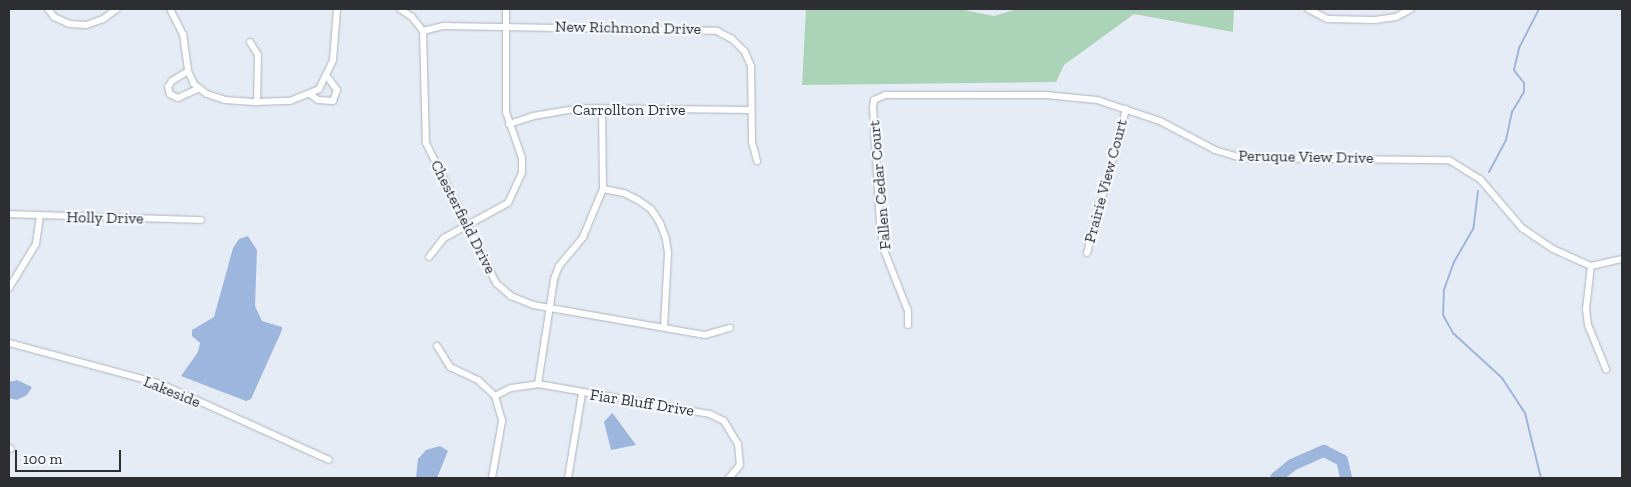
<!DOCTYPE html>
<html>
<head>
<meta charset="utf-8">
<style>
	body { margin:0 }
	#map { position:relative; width:1631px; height:487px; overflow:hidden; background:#e6ecf5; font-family:"Zilla Slab",serif }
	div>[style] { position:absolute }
	.green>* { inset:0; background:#abd3b8 }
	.water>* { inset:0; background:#9db6de }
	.stream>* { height:2px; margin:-1px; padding:0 1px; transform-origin:1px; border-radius:1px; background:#9db6de }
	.river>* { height:12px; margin:-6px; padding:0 6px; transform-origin:6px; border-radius:6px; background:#9db6de }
	.roads { filter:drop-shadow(0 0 1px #aeb4bd) drop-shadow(0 0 1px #aeb4bd) }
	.street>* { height:6px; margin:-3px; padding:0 3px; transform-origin:3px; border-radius:3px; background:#fff }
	span { translate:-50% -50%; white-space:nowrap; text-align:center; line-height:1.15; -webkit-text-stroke:4.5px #f6f9ff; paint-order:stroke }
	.street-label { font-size:16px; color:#2c2e32 }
	.frame { position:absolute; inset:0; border:10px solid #2c2e32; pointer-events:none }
	.scale { position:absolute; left:15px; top:450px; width:106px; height:22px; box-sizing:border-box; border:2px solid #2c2e32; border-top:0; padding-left:6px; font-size:15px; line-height:18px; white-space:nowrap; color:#2c2e32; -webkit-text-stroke:4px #f6f9ff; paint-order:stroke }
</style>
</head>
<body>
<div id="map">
	<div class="green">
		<div style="clip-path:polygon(806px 9px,959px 9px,994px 16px,1017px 9px,1234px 9px,1233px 32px,1134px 14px,1064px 65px,1056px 82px,802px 85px)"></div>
	</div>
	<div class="water">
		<div style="clip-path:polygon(248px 236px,257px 250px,255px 306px,262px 321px,282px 327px,282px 330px,251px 399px,246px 401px,181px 376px,198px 352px,200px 343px,192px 336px,192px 330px,214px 317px,233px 248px,239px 239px)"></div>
		<div style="clip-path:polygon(17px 380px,32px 387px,27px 395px,17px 400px,9px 398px,9px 382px)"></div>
		<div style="clip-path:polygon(612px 413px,614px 415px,636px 445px,611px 450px,604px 422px)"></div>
		<div style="clip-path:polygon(440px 446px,448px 451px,437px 478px,416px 478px,418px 459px,426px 450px)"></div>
	</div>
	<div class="stream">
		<div style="left:1489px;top:172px;width:36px;rotate:-62deg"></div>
		<div style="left:1506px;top:140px;width:29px;rotate:-78deg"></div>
		<div style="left:1512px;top:112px;width:23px;rotate:-59deg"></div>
		<div style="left:1524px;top:92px;width:9px;rotate:-90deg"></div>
		<div style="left:1524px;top:83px;width:16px;rotate:-128deg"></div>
		<div style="left:1514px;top:70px;width:23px;rotate:-77deg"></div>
		<div style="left:1519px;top:48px;width:44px;rotate:-62.9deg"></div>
		<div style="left:1478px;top:191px;width:38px;rotate:97deg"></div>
		<div style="left:1473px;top:229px;width:38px;rotate:120deg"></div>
		<div style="left:1454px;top:262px;width:29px;rotate:110deg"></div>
		<div style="left:1444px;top:289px;width:26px;rotate:92deg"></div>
		<div style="left:1443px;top:315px;width:21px;rotate:61deg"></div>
		<div style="left:1453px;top:333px;width:67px;rotate:42.6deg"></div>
		<div style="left:1502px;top:378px;width:42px;rotate:56.7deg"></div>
		<div style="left:1525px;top:413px;width:67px;rotate:76.2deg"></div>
	</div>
	<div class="river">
		<div style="left:1276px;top:478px;width:21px;rotate:-39deg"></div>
		<div style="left:1292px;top:465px;width:35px;rotate:-24deg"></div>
		<div style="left:1324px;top:451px;width:20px;rotate:27deg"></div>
		<div style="left:1342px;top:460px;width:18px;rotate:77deg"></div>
	</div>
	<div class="roads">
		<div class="street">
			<div style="left:48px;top:9px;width:10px;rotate:53deg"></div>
			<div style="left:54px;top:17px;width:17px;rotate:24deg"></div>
			<div style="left:70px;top:24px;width:16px;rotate:4deg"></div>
			<div style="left:86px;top:25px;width:18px;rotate:-19deg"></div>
			<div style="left:103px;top:19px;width:17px;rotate:-36deg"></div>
			<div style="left:170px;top:9px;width:28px;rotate:63deg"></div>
			<div style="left:183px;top:34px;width:37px;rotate:82deg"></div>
			<div style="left:188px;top:71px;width:14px;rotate:65deg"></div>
			<div style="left:194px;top:84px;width:16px;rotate:38deg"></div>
			<div style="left:207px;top:94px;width:19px;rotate:18deg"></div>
			<div style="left:225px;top:100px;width:32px;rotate:4deg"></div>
			<div style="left:257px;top:102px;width:33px;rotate:-2deg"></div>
			<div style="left:290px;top:101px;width:31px;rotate:-22deg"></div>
			<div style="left:319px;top:89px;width:32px;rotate:-64deg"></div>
			<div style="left:333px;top:60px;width:51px;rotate:-85.5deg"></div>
			<div style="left:400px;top:9px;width:14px;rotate:34deg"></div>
			<div style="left:412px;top:17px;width:18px;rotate:52deg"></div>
			<div style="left:423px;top:31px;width:112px;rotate:88.5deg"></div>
			<div style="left:426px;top:143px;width:157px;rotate:63.4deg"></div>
			<div style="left:496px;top:283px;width:20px;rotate:41deg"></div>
			<div style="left:511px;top:296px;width:24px;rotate:22deg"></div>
			<div style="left:533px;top:305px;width:175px;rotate:9.9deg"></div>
			<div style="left:705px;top:335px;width:26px;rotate:-16deg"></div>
			<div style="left:1308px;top:9px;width:22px;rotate:27deg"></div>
			<div style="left:1328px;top:19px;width:47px;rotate:1.2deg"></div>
			<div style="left:1375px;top:20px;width:21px;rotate:-8deg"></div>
			<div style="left:1396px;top:17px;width:17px;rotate:-28deg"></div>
			<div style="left:423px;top:31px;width:21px;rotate:-14deg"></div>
			<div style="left:443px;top:26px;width:274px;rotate:1deg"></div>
			<div style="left:717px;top:31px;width:17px;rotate:28deg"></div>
			<div style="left:732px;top:39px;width:18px;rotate:45deg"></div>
			<div style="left:745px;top:52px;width:15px;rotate:67deg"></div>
			<div style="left:751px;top:66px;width:76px;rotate:89.2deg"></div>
			<div style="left:752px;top:142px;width:20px;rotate:75deg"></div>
			<div style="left:250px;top:42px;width:15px;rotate:58deg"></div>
			<div style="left:258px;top:55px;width:47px;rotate:91.2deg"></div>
			<div style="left:188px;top:71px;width:19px;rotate:148deg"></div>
			<div style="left:172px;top:81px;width:7px;rotate:124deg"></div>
			<div style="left:168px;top:87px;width:7px;rotate:74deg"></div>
			<div style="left:170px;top:94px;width:9px;rotate:27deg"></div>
			<div style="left:178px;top:98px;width:23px;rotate:-25deg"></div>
			<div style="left:310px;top:94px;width:10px;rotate:37deg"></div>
			<div style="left:318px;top:100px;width:15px;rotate:4deg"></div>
			<div style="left:333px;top:101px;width:12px;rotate:-70deg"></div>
			<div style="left:337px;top:90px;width:17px;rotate:-126deg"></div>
			<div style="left:509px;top:124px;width:25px;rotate:-18deg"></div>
			<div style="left:533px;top:116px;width:49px;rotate:-9.5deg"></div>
			<div style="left:581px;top:108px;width:170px;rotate:0.7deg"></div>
			<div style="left:603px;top:189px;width:21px;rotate:11deg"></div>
			<div style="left:624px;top:193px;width:16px;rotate:27deg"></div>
			<div style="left:638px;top:200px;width:16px;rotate:35deg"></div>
			<div style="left:651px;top:209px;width:17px;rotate:57deg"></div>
			<div style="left:660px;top:223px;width:17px;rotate:69deg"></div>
			<div style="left:666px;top:239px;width:14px;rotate:82deg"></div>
			<div style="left:668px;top:253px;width:74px;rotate:93.1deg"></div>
			<div style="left:9px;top:214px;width:192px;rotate:1.8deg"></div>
			<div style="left:1087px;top:253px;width:149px;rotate:-74.8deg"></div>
			<div style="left:429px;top:257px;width:24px;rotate:-52deg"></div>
			<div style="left:444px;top:238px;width:73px;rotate:-28.7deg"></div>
			<div style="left:508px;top:203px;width:33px;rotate:-65deg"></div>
			<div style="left:522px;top:173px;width:15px;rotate:-90deg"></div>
			<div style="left:522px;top:158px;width:49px;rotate:-109.2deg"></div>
			<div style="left:506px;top:112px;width:103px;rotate:-90deg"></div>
			<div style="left:1591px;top:266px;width:43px;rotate:96.6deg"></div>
			<div style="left:1586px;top:309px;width:16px;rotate:83deg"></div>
			<div style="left:1588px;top:325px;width:48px;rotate:67.8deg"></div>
			<div style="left:9px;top:288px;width:52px;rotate:-58.5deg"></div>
			<div style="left:36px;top:244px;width:28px;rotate:-82deg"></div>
			<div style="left:908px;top:325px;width:14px;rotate:-90deg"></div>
			<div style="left:908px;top:311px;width:66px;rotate:-111.5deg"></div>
			<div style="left:884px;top:250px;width:25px;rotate:-99deg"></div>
			<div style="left:880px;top:225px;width:117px;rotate:-93.4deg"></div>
			<div style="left:873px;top:108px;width:8px;rotate:-83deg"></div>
			<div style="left:874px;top:100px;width:12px;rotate:-24deg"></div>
			<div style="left:885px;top:95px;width:161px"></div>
			<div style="left:1046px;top:95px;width:51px;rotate:5.6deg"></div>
			<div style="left:1097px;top:100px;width:66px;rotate:18.4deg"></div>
			<div style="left:1160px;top:121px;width:62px;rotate:27.8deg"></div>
			<div style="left:1215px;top:150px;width:28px;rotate:17deg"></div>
			<div style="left:1242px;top:158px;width:207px;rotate:0.6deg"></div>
			<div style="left:1449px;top:160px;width:36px;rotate:32deg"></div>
			<div style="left:1480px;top:179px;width:65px;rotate:49.4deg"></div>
			<div style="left:1522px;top:228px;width:37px;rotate:34deg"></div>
			<div style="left:1553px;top:249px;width:42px;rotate:24.1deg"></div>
			<div style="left:1591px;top:266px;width:32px;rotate:-13deg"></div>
			<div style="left:9px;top:343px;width:157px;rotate:15.1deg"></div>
			<div style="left:161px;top:384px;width:184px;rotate:24.3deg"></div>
			<div style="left:437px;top:346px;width:25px;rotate:58deg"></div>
			<div style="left:450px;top:367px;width:31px;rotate:25deg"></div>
			<div style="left:478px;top:380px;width:23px;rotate:43deg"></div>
			<div style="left:495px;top:396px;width:26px;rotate:74deg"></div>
			<div style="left:502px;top:421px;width:58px;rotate:100deg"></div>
			<div style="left:538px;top:384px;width:106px;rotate:-81.3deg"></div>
			<div style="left:554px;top:279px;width:14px;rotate:-69deg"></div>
			<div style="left:559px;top:266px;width:38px;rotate:-50deg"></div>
			<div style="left:583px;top:237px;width:52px;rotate:-67.4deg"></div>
			<div style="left:603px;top:189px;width:80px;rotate:-90.7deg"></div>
			<div style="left:495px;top:396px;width:18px;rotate:-27deg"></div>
			<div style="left:511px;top:388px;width:27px;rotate:-8deg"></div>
			<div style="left:538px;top:384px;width:175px;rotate:9.9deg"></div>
			<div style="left:710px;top:414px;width:16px;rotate:27deg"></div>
			<div style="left:724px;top:421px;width:27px;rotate:59deg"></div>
			<div style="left:738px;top:444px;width:21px;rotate:85deg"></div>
			<div style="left:740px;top:465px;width:17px;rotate:130deg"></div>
			<div style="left:9px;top:448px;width:2px;rotate:27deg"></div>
			<div style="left:568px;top:478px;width:86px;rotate:-80.6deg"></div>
		</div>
	</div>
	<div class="street-label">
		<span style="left:628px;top:28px;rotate:1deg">New Richmond Drive</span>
		<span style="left:629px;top:110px">Carrollton Drive</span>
		<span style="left:1306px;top:157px;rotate:1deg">Peruque View Drive</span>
		<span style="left:1106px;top:181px;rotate:-75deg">Prairie View Court</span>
		<span style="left:880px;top:185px;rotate:-95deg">Fallen Cedar Court</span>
		<span style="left:463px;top:217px;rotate:63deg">Chesterfield Drive</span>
		<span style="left:105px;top:218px;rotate:1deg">Holly Drive</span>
		<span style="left:172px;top:392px;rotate:22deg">Lakeside</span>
		<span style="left:642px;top:403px;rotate:9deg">Fiar Bluff Drive</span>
	</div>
	<div class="frame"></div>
	<div class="scale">100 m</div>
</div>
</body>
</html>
